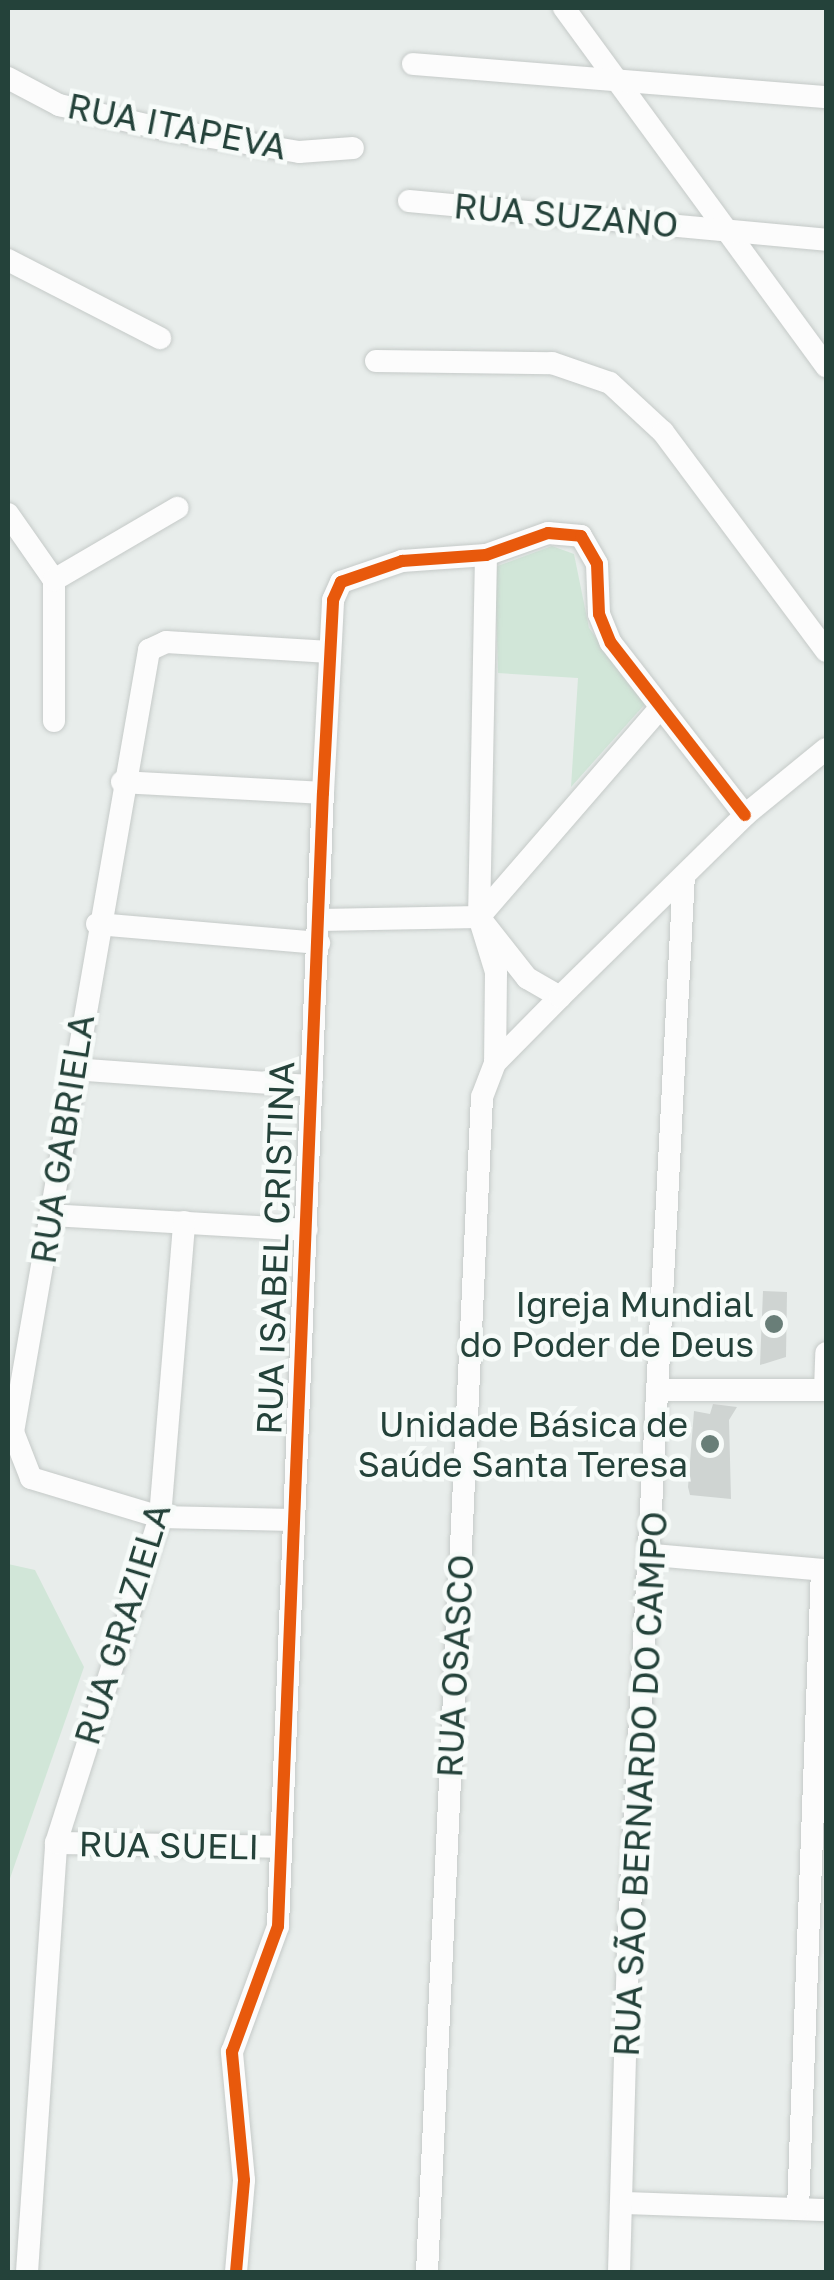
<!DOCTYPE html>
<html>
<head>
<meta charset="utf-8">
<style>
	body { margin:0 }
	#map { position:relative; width:834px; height:2280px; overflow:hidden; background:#e8edeb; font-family:"Golos Text",sans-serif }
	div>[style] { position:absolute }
	.green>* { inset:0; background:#d1e6d8 }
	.building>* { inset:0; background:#cfd4d2 }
	.roads { filter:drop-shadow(0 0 2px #c5cac8) drop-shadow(0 0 2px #c5cac8) }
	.minor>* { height:22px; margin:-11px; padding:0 11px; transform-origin:11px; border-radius:11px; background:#fcfcfc }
	.cycleway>* { height:12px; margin:-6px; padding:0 6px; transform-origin:6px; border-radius:6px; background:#e8590c }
	.dots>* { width:28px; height:28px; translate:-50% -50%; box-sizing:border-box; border:5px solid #f7fbf9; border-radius:50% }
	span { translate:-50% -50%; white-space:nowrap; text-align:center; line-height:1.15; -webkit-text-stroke:9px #f7fbf9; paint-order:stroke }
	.street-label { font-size:35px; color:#24423a }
	.poi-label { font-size:35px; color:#24423a }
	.right { translate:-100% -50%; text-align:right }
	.frame { position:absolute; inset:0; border:10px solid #24423a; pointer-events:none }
</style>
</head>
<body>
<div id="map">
	<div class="green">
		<div style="clip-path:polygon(552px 546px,574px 554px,589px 628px,645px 704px,571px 787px,578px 678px,498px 673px,495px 567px)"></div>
		<div style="clip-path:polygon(8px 1564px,35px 1570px,84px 1667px,8px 1884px)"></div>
	</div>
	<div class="building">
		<div style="clip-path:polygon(763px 1291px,787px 1292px,786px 1357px,760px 1365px)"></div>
		<div style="clip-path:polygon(713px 1404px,737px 1407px,729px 1420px,731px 1499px,690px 1495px,688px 1487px,694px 1411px,710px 1414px)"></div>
	</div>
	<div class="roads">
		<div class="minor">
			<div style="left:564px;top:8px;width:444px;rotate:53.8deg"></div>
			<div style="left:413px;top:64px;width:414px;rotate:4.6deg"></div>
			<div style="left:8px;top:78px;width:58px;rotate:27.9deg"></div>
			<div style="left:59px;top:105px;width:107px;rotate:13deg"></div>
			<div style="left:163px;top:129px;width:138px;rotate:9.6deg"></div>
			<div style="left:299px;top:152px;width:54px;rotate:-4.2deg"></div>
			<div style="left:409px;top:201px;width:419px;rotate:5.3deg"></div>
			<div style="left:8px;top:260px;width:171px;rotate:27.2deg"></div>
			<div style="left:376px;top:361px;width:176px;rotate:0.7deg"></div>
			<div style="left:552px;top:363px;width:61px;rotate:19deg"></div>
			<div style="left:610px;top:383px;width:72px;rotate:42.8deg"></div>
			<div style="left:663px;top:432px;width:273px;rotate:53.3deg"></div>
			<div style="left:8px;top:514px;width:80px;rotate:55.1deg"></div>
			<div style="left:54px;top:580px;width:141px;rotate:90deg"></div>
			<div style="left:486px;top:555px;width:362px;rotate:91.1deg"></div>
			<div style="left:479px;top:917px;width:58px;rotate:72.8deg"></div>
			<div style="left:496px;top:972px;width:91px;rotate:90.6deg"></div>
			<div style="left:54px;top:580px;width:143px;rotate:-30.3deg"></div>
			<div style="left:122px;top:782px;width:201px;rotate:3.1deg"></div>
			<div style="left:320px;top:920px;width:159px;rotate:-1.1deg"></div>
			<div style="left:97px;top:924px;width:223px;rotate:4.9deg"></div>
			<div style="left:560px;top:997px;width:38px;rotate:-150deg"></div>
			<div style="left:527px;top:978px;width:78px;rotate:-128.2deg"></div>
			<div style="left:479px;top:917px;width:276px;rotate:-49.1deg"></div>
			<div style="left:73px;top:1069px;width:239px;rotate:4.1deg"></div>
			<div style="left:50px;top:1215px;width:257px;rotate:3.3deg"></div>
			<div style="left:658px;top:1390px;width:168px"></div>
			<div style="left:825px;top:1390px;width:37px;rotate:-88deg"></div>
			<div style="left:293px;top:1520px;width:133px;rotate:-178.7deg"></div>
			<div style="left:160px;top:1517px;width:135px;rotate:-163.2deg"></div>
			<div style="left:31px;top:1478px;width:49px;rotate:-111.4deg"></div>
			<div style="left:13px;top:1432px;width:794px;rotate:-80.13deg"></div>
			<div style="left:149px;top:650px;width:19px;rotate:-25deg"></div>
			<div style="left:166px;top:642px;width:164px;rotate:3.5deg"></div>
			<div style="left:653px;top:1555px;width:174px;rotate:5deg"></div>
			<div style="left:56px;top:1843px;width:225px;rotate:1deg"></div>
			<div style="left:622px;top:2203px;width:204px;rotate:2deg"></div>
			<div style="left:798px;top:2209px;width:639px;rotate:-87.85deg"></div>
			<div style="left:27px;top:2272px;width:430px;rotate:-86.1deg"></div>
			<div style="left:56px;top:1843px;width:342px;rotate:-72.3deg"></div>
			<div style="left:160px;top:1517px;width:296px;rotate:-85.3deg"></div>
			<div style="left:236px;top:2272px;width:92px;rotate:-85deg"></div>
			<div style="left:244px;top:2180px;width:129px;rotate:-95.4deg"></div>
			<div style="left:232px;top:2052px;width:134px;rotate:-69.9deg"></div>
			<div style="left:278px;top:1926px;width:1134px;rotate:-87.73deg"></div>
			<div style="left:323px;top:793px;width:193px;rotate:-87deg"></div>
			<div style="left:333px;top:600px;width:20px;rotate:-66deg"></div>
			<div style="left:341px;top:582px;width:65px;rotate:-19deg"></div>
			<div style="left:402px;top:561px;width:84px;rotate:-4.1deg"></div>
			<div style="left:486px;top:555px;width:66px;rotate:-19.5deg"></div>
			<div style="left:548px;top:533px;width:33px;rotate:5deg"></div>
			<div style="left:581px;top:536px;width:32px;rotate:60deg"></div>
			<div style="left:597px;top:564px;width:50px;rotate:87.7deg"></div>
			<div style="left:599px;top:614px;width:31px;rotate:68deg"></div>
			<div style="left:611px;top:643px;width:218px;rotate:52.1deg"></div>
			<div style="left:427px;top:2272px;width:1176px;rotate:-87.32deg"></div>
			<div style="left:482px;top:1097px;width:36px;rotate:-69deg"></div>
			<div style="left:495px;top:1063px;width:93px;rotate:-45.4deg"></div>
			<div style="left:560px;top:997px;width:260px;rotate:-44.5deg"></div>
			<div style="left:745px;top:815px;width:104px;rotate:-39.2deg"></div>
			<div style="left:619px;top:2272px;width:322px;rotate:-88.4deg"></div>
			<div style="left:628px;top:1950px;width:1075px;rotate:-87.02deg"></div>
		</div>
	</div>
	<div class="cycleway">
		<div style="left:236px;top:2272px;width:92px;rotate:-85deg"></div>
		<div style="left:244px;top:2180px;width:129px;rotate:-95.4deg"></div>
		<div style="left:232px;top:2052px;width:134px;rotate:-69.9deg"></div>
		<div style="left:278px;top:1926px;width:1134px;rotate:-87.73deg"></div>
		<div style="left:323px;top:793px;width:193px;rotate:-87deg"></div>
		<div style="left:333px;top:600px;width:20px;rotate:-66deg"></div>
		<div style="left:341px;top:582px;width:65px;rotate:-19deg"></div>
		<div style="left:402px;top:561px;width:84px;rotate:-4.1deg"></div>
		<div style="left:486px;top:555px;width:66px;rotate:-19.5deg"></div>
		<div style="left:548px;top:533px;width:33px;rotate:5deg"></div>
		<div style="left:581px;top:536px;width:32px;rotate:60deg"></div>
		<div style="left:597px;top:564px;width:50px;rotate:87.7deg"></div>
		<div style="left:599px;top:614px;width:31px;rotate:68deg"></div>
		<div style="left:611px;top:643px;width:218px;rotate:52.1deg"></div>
	</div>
	<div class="dots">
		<div style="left:774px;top:1324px;background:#697e78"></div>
		<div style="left:710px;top:1444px;background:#697e78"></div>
	</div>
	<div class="street-label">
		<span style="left:177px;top:126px;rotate:11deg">RUA ITAPEVA</span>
		<span style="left:566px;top:215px;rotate:5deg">RUA SUZANO</span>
		<span style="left:62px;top:1139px;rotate:-81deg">RUA GABRIELA</span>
		<span style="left:275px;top:1248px;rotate:-88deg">RUA ISABEL CRISTINA</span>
		<span style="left:122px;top:1624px;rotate:-73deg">RUA GRAZIELA</span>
		<span style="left:455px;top:1666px;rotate:-87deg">RUA OSASCO</span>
		<span style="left:640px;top:1784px;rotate:-87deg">RUA SÃO BERNARDO DO CAMPO</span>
		<span style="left:169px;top:1845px;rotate:1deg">RUA SUELI</span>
	</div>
	<div class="poi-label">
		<span class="right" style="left:754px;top:1324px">Igreja Mundial<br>do Poder de Deus</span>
		<span class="right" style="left:688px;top:1444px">Unidade Básica de<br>Saúde Santa Teresa</span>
	</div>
	<div class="frame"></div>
</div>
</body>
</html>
